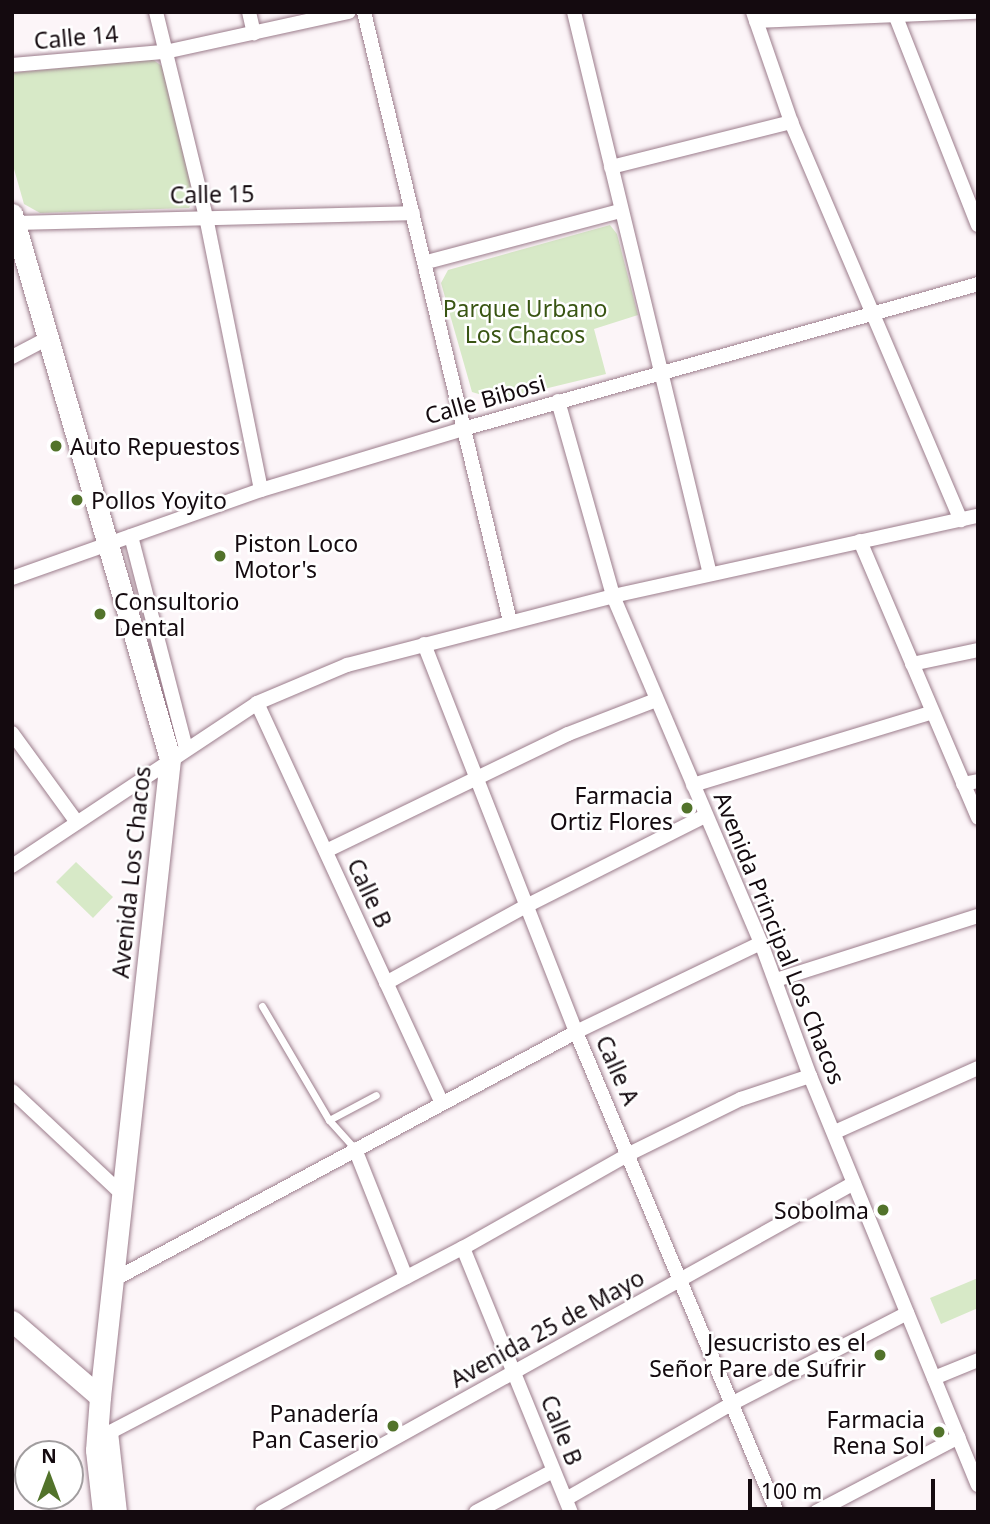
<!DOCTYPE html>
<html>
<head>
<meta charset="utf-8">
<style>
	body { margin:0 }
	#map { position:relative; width:990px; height:1524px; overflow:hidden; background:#fcf5f8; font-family:"Noto Sans",sans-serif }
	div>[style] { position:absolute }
	.green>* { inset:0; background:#d7e9c7 }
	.roads { filter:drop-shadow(0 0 2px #9c7d8c) drop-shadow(0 0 2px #9c7d8c) }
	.lane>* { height:7px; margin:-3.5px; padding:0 3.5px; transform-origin:3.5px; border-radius:3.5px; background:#fff }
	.street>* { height:14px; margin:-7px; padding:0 7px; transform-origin:7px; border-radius:7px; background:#fff }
	.secondary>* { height:21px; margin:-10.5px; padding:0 10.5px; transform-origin:10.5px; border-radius:10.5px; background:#fff }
	.dots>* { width:19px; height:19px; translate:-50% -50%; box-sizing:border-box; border:4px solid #fff; border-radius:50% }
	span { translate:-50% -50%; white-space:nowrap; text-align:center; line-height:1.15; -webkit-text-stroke:5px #fff; paint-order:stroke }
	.street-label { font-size:23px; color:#140a0f }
	.park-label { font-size:23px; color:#395513 }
	.poi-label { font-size:23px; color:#140a0f }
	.left { translate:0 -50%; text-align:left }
	.right { translate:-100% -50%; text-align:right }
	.frame { position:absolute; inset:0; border:14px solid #140a0f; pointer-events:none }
	.north { position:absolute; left:14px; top:1440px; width:70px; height:70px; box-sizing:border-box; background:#fff; border:2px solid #a19d9f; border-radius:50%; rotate:0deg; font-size:19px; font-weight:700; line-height:28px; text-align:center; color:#140a0f }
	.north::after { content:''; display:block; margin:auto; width:24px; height:32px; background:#52732b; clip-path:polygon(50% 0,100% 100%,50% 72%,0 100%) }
	.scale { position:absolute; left:748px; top:1479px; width:187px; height:32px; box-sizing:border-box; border:4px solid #140a0f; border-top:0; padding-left:9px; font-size:21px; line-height:24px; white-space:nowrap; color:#140a0f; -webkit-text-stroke:5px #fff; paint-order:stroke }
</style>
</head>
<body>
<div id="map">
	<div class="green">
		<div style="clip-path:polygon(152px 59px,162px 66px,194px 199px,189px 208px,40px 213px,24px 204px,12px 162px,12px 73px)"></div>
		<div style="clip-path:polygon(610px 225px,617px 234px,638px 315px,594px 329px,606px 374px,499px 400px,472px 392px,441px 283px,448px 270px)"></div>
		<div style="clip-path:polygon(76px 862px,113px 897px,93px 918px,56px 882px)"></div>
		<div style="clip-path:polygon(978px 1278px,978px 1308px,941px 1324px,930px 1298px)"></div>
	</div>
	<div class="roads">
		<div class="lane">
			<div style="left:262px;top:1006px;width:132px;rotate:59.6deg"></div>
			<div style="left:329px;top:1120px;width:39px;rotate:48deg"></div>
			<div style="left:329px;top:1120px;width:53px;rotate:-28deg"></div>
		</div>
		<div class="street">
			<div style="left:156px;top:12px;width:211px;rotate:76.3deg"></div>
			<div style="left:206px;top:217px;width:278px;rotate:78.6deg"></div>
			<div style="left:249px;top:12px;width:22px;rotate:77deg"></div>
			<div style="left:364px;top:12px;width:626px;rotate:76.52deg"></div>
			<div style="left:574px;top:12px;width:578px;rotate:76.4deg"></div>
			<div style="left:753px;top:12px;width:116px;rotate:70.9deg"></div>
			<div style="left:791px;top:122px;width:433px;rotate:66.9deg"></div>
			<div style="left:894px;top:12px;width:229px;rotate:68.5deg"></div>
			<div style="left:756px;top:21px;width:219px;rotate:-2.4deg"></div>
			<div style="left:12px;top:65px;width:154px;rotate:-4.9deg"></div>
			<div style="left:165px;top:52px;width:188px;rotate:-12.3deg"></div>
			<div style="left:611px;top:167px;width:186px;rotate:-14deg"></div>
			<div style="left:12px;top:223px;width:401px;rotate:-1.4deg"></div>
			<div style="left:427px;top:262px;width:200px;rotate:-14.8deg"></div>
			<div style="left:12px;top:357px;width:41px;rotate:-27.8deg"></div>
			<div style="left:558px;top:401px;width:203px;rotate:74.2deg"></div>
			<div style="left:613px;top:596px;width:377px;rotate:66.9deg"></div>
			<div style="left:761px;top:943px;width:142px;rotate:69.8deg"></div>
			<div style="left:810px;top:1076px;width:442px;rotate:67.7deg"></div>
			<div style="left:131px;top:536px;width:219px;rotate:75.5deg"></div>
			<div style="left:860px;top:541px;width:301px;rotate:66.9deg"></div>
			<div style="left:12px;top:578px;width:264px;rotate:-19.5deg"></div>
			<div style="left:261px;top:490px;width:211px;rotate:-16.8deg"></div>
			<div style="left:463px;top:429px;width:535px;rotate:-15.72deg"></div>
			<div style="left:424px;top:644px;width:417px;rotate:68.6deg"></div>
			<div style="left:576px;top:1032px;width:520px;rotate:67.28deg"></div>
			<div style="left:912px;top:664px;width:67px;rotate:-12deg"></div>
			<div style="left:257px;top:703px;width:439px;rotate:65.2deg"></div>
			<div style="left:12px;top:733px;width:109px;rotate:54deg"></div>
			<div style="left:963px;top:784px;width:15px;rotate:-11deg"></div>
			<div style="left:693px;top:785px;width:248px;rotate:-16.9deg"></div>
			<div style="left:326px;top:851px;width:269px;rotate:-25.8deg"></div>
			<div style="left:568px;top:734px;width:94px;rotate:-21.1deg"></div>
			<div style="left:12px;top:866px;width:294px;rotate:-33.6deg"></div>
			<div style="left:257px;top:703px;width:98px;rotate:-22.9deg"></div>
			<div style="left:347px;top:665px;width:275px;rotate:-14.5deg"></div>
			<div style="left:613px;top:596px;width:374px;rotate:-12.4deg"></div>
			<div style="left:776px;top:980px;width:212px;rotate:-17.6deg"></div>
			<div style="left:386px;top:983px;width:160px;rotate:-28.8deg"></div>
			<div style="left:526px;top:906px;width:200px;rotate:-26.7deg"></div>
			<div style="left:12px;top:1091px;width:149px;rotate:43.1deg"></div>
			<div style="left:835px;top:1132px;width:157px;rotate:-24.1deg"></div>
			<div style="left:355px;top:1149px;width:138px;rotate:68.3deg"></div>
			<div style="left:463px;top:1248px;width:285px;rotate:67.8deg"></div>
			<div style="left:115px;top:1279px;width:523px;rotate:-28.18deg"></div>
			<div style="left:576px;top:1032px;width:205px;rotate:-25.7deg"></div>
			<div style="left:934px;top:1378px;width:48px;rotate:-22.2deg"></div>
			<div style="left:111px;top:1432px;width:81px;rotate:83.6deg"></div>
			<div style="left:97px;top:1439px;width:413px;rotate:-27.6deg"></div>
			<div style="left:463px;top:1248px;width:191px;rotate:-29.5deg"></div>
			<div style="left:629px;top:1154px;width:125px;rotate:-26.2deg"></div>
			<div style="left:741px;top:1099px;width:73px;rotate:-18.4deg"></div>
			<div style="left:566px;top:1499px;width:193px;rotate:-29.9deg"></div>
			<div style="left:733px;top:1403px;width:196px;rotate:-27.3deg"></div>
			<div style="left:262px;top:1512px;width:677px;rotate:-29.06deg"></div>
			<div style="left:476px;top:1512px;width:87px;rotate:-28deg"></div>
			<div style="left:816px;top:1512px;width:161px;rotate:-27.7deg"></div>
		</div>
		<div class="secondary">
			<div style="left:12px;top:214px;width:567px;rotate:73.83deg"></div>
			<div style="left:170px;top:759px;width:642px;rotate:96.26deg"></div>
			<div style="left:100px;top:1397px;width:53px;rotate:94.3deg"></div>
			<div style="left:96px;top:1450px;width:62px;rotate:83.6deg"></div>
			<div style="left:12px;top:1321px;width:116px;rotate:40.8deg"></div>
		</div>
	</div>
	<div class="dots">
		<div style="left:56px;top:446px;background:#52732b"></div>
		<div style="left:77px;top:500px;background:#52732b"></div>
		<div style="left:220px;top:556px;background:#52732b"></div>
		<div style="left:100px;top:614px;background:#52732b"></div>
		<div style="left:687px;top:808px;background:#52732b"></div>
		<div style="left:883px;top:1210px;background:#52732b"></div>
		<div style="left:880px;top:1355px;background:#52732b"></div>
		<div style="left:393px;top:1426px;background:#52732b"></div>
		<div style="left:939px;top:1432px;background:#52732b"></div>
	</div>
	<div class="street-label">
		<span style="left:76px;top:37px;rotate:-5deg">Calle 14</span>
		<span style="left:212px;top:194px;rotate:-1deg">Calle 15</span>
		<span style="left:485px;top:399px;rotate:-16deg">Calle Bibosi</span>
		<span style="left:131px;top:872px;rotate:-84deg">Avenida Los Chacos</span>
		<span style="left:370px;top:893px;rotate:65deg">Calle B</span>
		<span style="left:780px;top:938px;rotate:68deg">Avenida Principal Los Chacos</span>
		<span style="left:618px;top:1070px;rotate:66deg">Calle A</span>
		<span style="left:547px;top:1328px;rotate:-29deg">Avenida 25 de Mayo</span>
		<span style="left:562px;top:1430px;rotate:68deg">Calle B</span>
	</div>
	<div class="park-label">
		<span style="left:525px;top:321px">Parque Urbano<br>Los Chacos</span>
	</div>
	<div class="poi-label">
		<span class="left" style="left:70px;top:446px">Auto Repuestos</span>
		<span class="left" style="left:91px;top:500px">Pollos Yoyito</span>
		<span class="left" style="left:234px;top:556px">Piston Loco<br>Motor's</span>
		<span class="left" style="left:114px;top:614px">Consultorio<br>Dental</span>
		<span class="right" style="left:673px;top:808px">Farmacia<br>Ortiz Flores</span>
		<span class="right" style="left:869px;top:1210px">Sobolma</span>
		<span class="right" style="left:866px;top:1355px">Jesucristo es el<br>Señor Pare de Sufrir</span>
		<span class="right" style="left:379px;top:1426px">Panadería<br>Pan Caserio</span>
		<span class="right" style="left:925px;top:1432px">Farmacia<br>Rena Sol</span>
	</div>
	<div class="frame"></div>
	<div class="north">N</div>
	<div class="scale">100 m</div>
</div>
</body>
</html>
